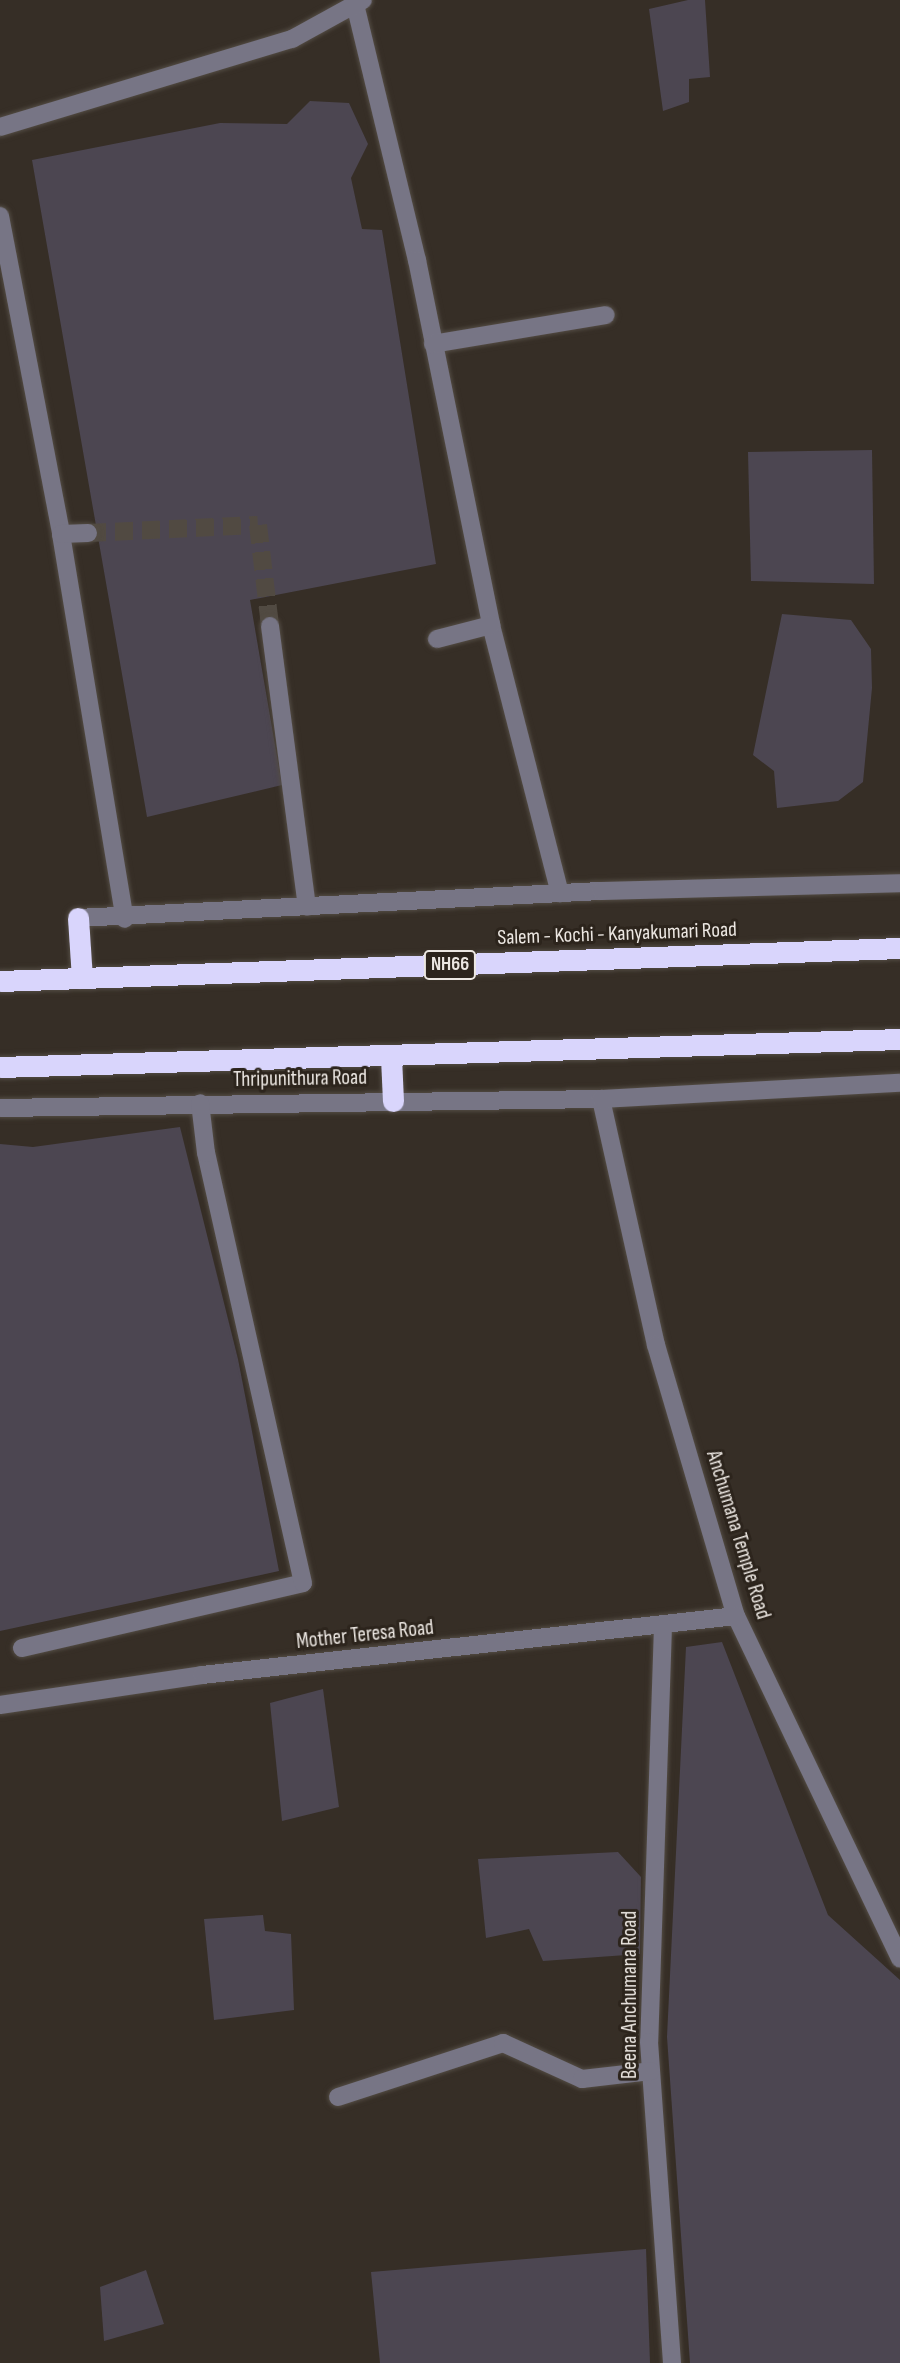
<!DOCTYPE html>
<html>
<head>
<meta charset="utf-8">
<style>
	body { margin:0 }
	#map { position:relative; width:900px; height:2363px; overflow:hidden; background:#362e26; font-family:"Sofia Sans Condensed",sans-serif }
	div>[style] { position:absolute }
	.building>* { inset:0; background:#4c4651 }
	.minor-tunnel>* { height:18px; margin-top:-9px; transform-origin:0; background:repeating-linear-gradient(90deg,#514a42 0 18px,transparent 0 27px) }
	.roads { filter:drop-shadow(0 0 2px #534c44) drop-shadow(0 0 2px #534c44) }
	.minor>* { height:18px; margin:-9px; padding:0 9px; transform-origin:9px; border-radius:9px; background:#777585 }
	.highway>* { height:21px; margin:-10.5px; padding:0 10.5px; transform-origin:10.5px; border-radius:10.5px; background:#d9d5fc }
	span { translate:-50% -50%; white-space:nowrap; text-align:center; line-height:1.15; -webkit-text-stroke:6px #2c241c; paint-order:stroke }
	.shield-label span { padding:2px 5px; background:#2c241c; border:2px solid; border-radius:5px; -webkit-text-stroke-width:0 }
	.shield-label { font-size:19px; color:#ece7e2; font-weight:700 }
	.street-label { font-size:21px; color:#ece7e2 }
</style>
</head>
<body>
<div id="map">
	<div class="building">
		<div style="clip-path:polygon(688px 0,705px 0,710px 77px,689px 79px,689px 102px,663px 111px,649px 9px)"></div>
		<div style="clip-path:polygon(310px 101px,349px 103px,368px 144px,351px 178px,362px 229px,382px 230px,436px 564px,250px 600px,282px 785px,147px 817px,32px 160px,220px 123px,287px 124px)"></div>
		<div style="clip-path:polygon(872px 450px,874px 584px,751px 581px,748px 452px)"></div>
		<div style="clip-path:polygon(782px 614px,851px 620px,871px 649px,872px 688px,863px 782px,838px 801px,777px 808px,774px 771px,753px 755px)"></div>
		<div style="clip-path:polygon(180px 1127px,238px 1359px,279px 1571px,0 1631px,0 1144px,33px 1147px)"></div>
		<div style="clip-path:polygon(722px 1642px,828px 1915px,900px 1980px,900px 2363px,690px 2363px,667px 2037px,686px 1647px)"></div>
		<div style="clip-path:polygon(323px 1689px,339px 1807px,282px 1821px,270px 1703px)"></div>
		<div style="clip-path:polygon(618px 1852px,641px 1877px,640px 1954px,543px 1961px,529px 1929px,486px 1938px,478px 1859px)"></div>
		<div style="clip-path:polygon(263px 1915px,265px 1931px,291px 1934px,294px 2010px,214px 2020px,204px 1919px)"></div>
		<div style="clip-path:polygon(646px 2249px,650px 2363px,380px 2363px,371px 2272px)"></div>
		<div style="clip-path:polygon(146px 2270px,164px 2324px,104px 2341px,100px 2287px)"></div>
	</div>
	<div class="minor-tunnel">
		<div style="left:88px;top:533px;width:170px;rotate:-2.7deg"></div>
		<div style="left:258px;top:525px;width:102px;rotate:83.2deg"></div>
	</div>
	<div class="roads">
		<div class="minor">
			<div style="left:354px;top:0;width:268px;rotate:76.4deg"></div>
			<div style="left:417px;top:260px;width:372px;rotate:78.5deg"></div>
			<div style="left:491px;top:625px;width:277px;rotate:75.6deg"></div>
			<div style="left:0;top:127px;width:305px;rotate:-16.8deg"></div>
			<div style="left:292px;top:39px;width:81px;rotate:-28.8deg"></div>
			<div style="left:0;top:216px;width:324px;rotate:79.1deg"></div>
			<div style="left:61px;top:534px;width:390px;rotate:80.6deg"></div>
			<div style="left:433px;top:344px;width:175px;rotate:-9.5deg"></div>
			<div style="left:61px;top:534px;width:27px;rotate:-2deg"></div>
			<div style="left:270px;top:626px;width:283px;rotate:82.5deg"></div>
			<div style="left:437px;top:639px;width:56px;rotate:-14.5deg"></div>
			<div style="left:78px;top:918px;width:524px;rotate:-2.96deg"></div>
			<div style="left:601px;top:891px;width:299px;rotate:-1.5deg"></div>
			<div style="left:601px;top:1099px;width:252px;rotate:77.4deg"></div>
			<div style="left:656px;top:1345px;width:283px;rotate:73.6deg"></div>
			<div style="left:736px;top:1616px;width:380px;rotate:64.4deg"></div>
			<div style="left:0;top:1108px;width:601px;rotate:-0.86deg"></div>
			<div style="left:601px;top:1099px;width:299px;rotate:-3.1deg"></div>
			<div style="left:663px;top:1626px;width:416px;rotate:91.9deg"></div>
			<div style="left:649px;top:2042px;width:322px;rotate:85.9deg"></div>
			<div style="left:22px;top:1648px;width:288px;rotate:-13deg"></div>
			<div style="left:303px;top:1583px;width:441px;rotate:-102.7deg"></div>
			<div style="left:206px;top:1153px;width:50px;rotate:-96.8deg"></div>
			<div style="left:0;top:1705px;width:204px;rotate:-8.4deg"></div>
			<div style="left:202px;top:1675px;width:537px;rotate:-6.3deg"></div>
			<div style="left:338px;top:2097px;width:174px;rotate:-18.1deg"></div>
			<div style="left:503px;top:2043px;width:87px;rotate:24.5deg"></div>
			<div style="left:582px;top:2079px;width:69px;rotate:-6.6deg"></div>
		</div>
		<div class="highway">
			<div style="left:78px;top:918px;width:60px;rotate:86.2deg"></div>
			<div style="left:0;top:981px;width:901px;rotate:-2.1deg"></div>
			<div style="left:391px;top:1057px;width:44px;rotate:87.4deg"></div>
			<div style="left:0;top:1067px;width:900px;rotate:-1.78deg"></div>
		</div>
	</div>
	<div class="shield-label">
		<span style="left:450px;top:965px">NH66</span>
	</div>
	<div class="street-label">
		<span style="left:617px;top:934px;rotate:-2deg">Salem - Kochi - Kanyakumari Road</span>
		<span style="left:300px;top:1079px;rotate:-1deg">Thripunithura Road</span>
		<span style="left:738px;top:1535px;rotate:73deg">Anchumana Temple Road</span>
		<span style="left:365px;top:1635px;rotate:-6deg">Mother Teresa Road</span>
		<span style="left:630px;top:1995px;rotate:-90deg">Beena Anchumana Road</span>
	</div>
</div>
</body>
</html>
